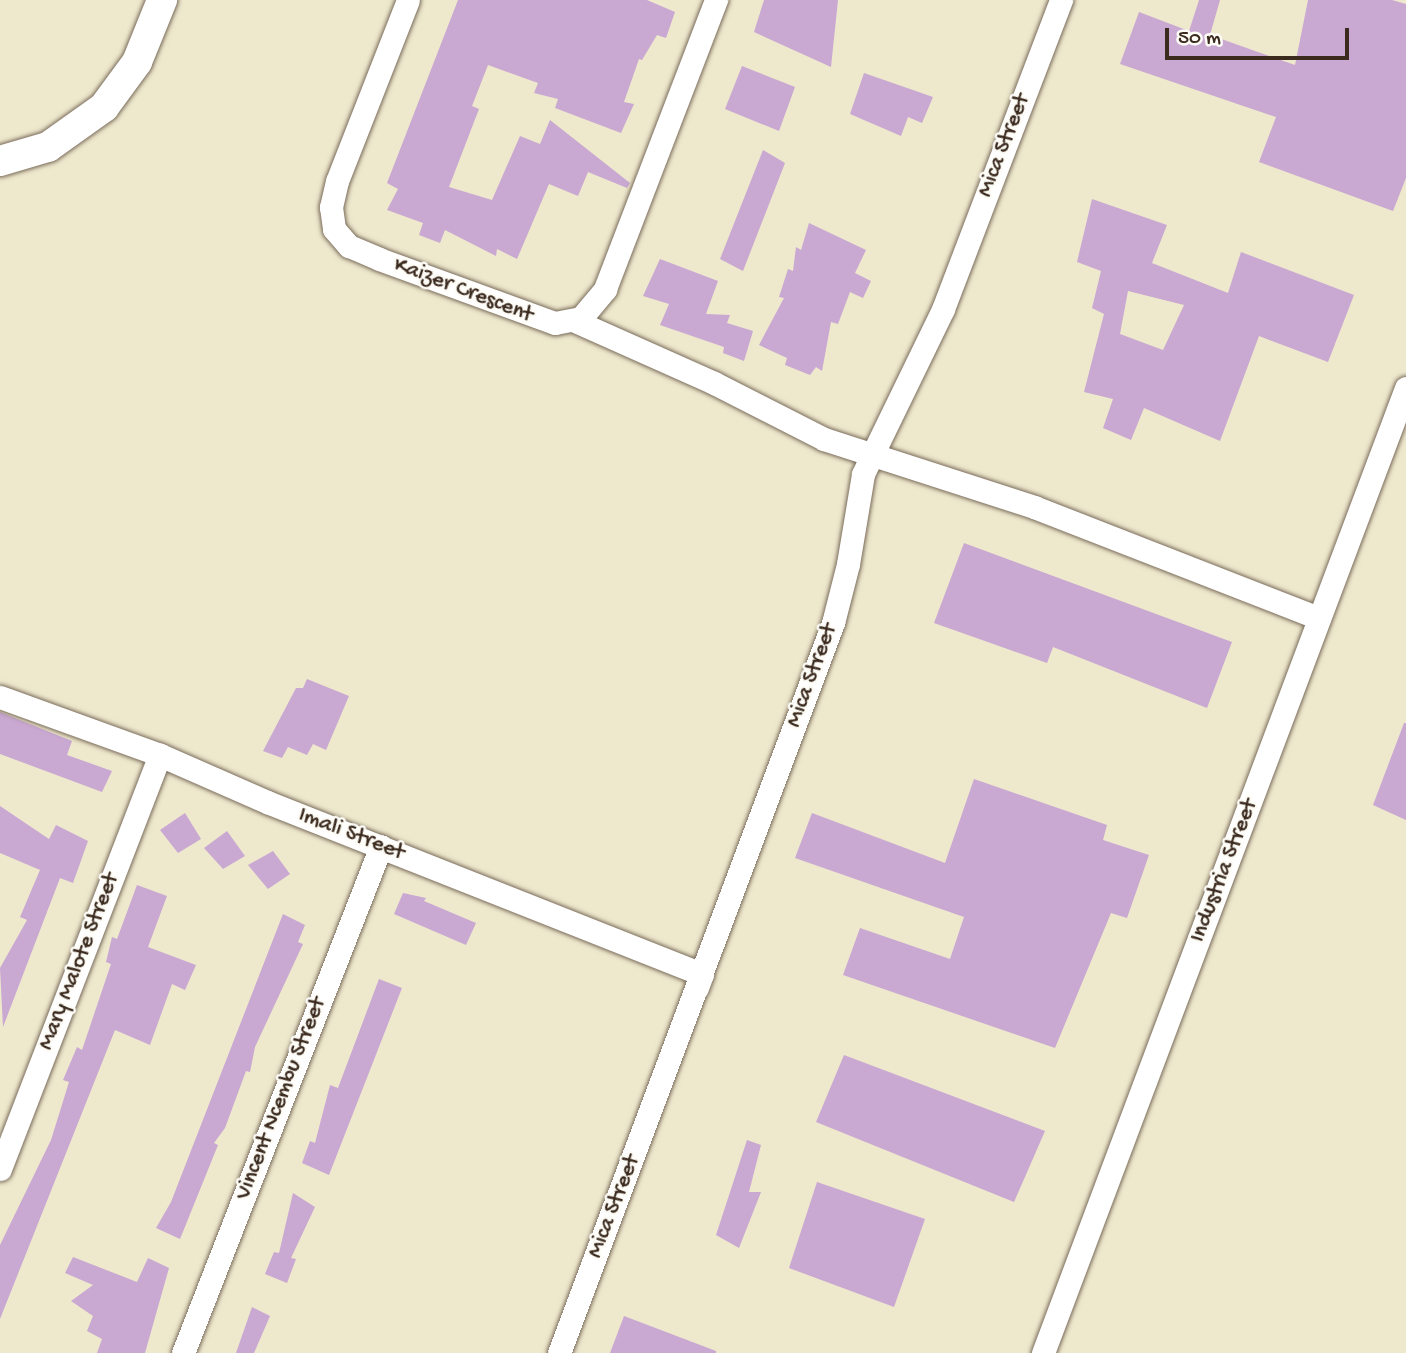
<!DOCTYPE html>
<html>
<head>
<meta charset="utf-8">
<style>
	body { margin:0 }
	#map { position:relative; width:1406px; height:1353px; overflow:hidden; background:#eee8cd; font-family:"Gochi Hand",sans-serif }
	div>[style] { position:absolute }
	.building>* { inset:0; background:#c9a8d2 }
	.roads { filter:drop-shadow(0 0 2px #7a6c5b) drop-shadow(0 0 2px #7a6c5b) }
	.minor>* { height:23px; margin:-11.5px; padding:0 11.5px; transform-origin:11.5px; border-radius:11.5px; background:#fff }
	.tertiary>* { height:30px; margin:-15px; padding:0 15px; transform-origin:15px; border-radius:15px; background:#fff }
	span { translate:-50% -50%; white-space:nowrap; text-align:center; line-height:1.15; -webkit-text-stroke:5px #fdfcf7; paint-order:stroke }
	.street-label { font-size:23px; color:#3b2a1e }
	.scale { position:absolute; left:1165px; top:28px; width:184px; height:32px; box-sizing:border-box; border:4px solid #3b2a1e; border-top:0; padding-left:9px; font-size:21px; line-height:24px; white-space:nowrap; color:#3b2a1e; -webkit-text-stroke:5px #fdfcf7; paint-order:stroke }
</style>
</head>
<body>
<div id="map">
	<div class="building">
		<div style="clip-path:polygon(458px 0,647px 0,675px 12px,666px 38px,657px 35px,642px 60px,639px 59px,624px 102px,634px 104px,621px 133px,555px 108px,558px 99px,534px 93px,538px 83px,488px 65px,472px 106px,479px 109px,449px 187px,492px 200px,520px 136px,540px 144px,550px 120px,630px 183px,627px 188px,588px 172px,578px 196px,549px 184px,517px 259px,497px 249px,496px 256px,445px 230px,440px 243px,419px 235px,423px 223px,387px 210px,398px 189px,387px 183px)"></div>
		<div style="clip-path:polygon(764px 0,838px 0,831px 67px,754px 32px)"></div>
		<div style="clip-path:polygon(1199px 0,1220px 0,1210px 35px,1295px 65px,1308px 0,1392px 0,1406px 4px,1406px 178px,1393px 211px,1259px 162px,1276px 117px,1120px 64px,1139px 12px,1189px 31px)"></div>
		<div style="clip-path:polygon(742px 66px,795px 87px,779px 131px,725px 109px)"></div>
		<div style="clip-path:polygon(864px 73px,933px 97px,922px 123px,908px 117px,901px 136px,850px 114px)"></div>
		<div style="clip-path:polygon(763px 150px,785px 163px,743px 271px,720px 259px)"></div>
		<div style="clip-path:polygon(evenodd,1092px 199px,1167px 225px,1152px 263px,1228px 293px,1241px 252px,1354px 295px,1328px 362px,1259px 336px,1220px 441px,1144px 408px,1131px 440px,1103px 428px,1113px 399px,1084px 392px,1104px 314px,1092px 308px,1101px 271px,1077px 262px,1092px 199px,1128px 291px,1184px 305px,1163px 350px,1120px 334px,1128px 291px)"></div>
		<div style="clip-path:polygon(809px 223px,866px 250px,855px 273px,871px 281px,863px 298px,850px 292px,838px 324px,831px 322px,822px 371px,816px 367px,810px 375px,785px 365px,787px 358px,759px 345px,784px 298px,779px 297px,788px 269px,793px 271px,796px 247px,801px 250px)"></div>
		<div style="clip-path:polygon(660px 259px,718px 281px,706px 314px,730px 315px,727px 323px,753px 331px,744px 361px,723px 353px,724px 347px,660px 325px,669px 304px,643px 296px)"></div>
		<div style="clip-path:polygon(964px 543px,1232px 642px,1207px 708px,1053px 647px,1047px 663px,934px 623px)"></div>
		<div style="clip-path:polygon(307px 679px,349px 696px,326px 750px,313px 744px,307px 755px,288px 747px,282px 758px,263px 751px,296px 688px,303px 688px)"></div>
		<div style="clip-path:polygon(0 712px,72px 741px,67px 755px,112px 771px,102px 792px,0 754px)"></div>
		<div style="clip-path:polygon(1404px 723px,1406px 723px,1406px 820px,1373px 805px)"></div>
		<div style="clip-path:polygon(974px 779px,1107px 825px,1103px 840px,1149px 855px,1127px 918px,1111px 913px,1055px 1048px,843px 975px,860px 928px,950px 959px,964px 917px,795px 858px,812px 813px,945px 863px)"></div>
		<div style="clip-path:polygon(0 806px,49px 839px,56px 825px,88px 841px,73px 883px,60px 878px,3px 1027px,0 968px,27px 920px,20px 917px,40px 870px,0 853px)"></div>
		<div style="clip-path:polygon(185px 813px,201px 839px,178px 853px,160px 830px)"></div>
		<div style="clip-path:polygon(227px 831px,245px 856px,223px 869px,204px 848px)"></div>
		<div style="clip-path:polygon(273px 851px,290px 874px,268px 889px,248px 865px)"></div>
		<div style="clip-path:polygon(137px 885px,167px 896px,148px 947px,196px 965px,185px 990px,172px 984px,150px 1045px,115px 1030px,0 1319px,0 1245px,51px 1140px,69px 1082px,63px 1080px,77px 1047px,82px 1050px,111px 964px,106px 962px,112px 937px,117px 939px)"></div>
		<div style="clip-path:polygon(403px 893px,426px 898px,424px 901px,476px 923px,466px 945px,394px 914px)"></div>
		<div style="clip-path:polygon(283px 914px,305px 925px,298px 942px,303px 944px,255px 1047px,250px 1072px,246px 1071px,225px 1128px,214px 1143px,218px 1145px,180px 1239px,156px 1228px,171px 1202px)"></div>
		<div style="clip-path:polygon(379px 979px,402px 988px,329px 1175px,302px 1163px,310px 1141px,315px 1143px,330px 1085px,338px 1088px)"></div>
		<div style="clip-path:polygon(844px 1055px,1045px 1131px,1014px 1202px,816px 1122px)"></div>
		<div style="clip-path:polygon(747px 1140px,761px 1145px,749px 1192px,761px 1192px,739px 1248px,716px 1235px)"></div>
		<div style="clip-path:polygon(817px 1182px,925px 1219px,894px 1307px,789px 1268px)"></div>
		<div style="clip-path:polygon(293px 1193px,315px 1207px,291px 1258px,296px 1259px,287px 1283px,265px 1274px,274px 1252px,279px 1253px)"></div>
		<div style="clip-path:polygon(73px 1257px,137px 1282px,148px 1258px,169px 1268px,145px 1353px,97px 1353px,102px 1339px,87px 1331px,93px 1316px,71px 1301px,93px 1285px,65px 1273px)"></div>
		<div style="clip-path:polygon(252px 1307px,270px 1316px,254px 1353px,236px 1353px)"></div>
		<div style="clip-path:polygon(624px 1316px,716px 1351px,716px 1353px,610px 1353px)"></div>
	</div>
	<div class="roads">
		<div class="minor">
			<div style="left:408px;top:0;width:194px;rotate:111.4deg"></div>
			<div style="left:337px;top:181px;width:27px;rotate:103deg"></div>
			<div style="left:331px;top:207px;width:22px;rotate:82deg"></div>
			<div style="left:334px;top:229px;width:23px;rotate:49deg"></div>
			<div style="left:349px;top:246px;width:33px;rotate:23deg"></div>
			<div style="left:379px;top:259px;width:187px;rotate:20deg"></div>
			<div style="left:555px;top:323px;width:26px;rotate:-11deg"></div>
			<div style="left:581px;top:318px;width:38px;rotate:-50deg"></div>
			<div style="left:605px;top:289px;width:310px;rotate:-69deg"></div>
			<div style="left:575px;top:321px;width:152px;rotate:24deg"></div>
			<div style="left:714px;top:383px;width:123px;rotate:27deg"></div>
			<div style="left:824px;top:439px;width:221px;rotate:17.9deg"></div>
			<div style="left:1034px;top:507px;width:306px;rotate:21.3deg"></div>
			<div style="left:0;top:697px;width:170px;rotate:19.9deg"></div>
			<div style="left:160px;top:755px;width:117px;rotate:23.7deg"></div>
			<div style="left:267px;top:802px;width:468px;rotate:21.6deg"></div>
			<div style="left:702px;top:974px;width:15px;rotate:110deg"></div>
			<div style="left:0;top:1169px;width:444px;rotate:-68.9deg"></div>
			<div style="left:183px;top:1353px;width:544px;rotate:-68.67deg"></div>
			<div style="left:559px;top:1353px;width:780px;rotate:-69.43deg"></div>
			<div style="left:833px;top:623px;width:61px;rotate:-75.7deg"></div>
			<div style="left:848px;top:564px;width:91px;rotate:-80.5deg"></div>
			<div style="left:863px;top:474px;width:183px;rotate:-64.1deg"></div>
			<div style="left:943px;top:309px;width:331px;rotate:-69.1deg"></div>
			<div style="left:1043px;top:1353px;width:1031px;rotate:-69.39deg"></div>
		</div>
		<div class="tertiary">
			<div style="left:0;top:161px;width:50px;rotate:-16.3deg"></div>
			<div style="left:48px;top:147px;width:69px;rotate:-35.5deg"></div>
			<div style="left:104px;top:107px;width:56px;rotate:-53.7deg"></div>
			<div style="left:137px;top:62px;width:67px;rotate:-68deg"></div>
		</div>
	</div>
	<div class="street-label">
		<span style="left:1005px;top:146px;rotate:-69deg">Mica Street</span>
		<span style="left:463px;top:291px;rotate:21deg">Kaizer Crescent</span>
		<span style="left:813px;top:676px;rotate:-70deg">Mica Street</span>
		<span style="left:351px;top:835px;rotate:21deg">Imali Street</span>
		<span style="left:1225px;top:871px;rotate:-69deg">Industria Street</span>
		<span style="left:80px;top:962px;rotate:-69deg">Mary Malote Street</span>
		<span style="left:282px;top:1099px;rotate:-69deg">Vincent Ncembu Street</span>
		<span style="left:615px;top:1207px;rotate:-69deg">Mica Street</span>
	</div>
	<div class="scale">50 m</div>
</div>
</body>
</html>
